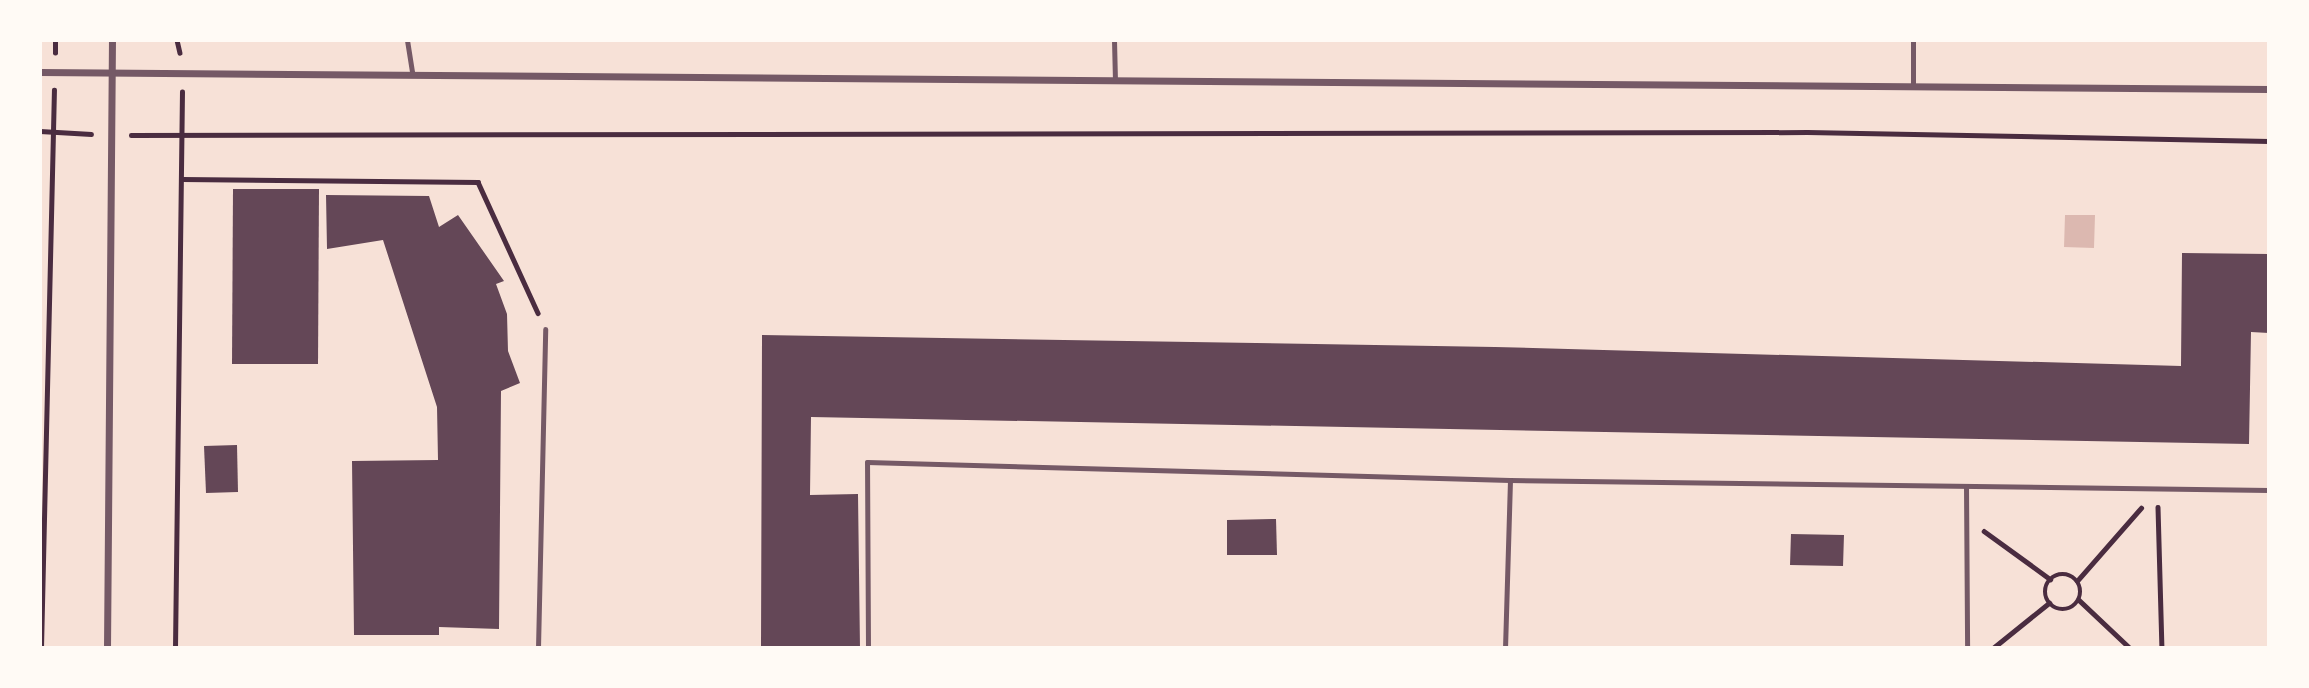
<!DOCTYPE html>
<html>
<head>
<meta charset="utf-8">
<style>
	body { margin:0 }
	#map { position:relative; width:2309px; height:688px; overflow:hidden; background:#f7e1d7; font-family:Mulish,sans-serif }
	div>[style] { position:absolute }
	.water>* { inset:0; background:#dcb8b0 }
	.building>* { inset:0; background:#644757 }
	.path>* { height:4.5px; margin:-2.25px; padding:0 2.25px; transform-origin:2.25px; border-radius:2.25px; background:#4a2c40 }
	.path>.ring { margin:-2.25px; padding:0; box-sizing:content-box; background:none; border:4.5px solid #4a2c40; border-radius:50% }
	.service>* { height:5px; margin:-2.5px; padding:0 2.5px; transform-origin:2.5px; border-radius:2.5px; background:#755966 }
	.minor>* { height:7px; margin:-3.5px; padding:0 3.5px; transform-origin:3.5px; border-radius:3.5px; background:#755966 }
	span { translate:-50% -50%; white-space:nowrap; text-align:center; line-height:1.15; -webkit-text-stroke:5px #fffaf5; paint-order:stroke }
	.frame { position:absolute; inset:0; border:42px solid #fffaf5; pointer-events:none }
</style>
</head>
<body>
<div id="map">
	<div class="water">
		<div style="clip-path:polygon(2065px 215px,2095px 215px,2094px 248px,2064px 247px)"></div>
	</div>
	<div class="building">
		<div style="clip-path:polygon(233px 189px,319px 189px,318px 364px,232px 364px)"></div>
		<div style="clip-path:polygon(326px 195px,429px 196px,439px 227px,458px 215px,504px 281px,496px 284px,507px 314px,508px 351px,520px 383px,501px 391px,499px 629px,439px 627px,439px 635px,354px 635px,352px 461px,438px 460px,437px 407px,383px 240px,327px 249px)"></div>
		<div style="clip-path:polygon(2182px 253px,2269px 254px,2269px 333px,2251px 332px,2249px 444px,811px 417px,810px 495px,858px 494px,860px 648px,761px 648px,762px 335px,1495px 347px,2181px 366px)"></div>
		<div style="clip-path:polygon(237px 445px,238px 492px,206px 493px,204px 446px)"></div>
		<div style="clip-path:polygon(1276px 519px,1277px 555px,1227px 555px,1227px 520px)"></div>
		<div style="clip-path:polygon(1791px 534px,1844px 535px,1843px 566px,1790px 565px)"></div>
	</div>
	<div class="path">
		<div style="left:177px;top:40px;width:13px;rotate:77deg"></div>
		<div style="left:55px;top:53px;width:13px;rotate:-90deg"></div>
		<div style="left:40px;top:131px;width:51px;rotate:3.4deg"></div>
		<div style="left:131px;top:135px;width:1676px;rotate:-0.1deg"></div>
		<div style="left:1807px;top:132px;width:462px;rotate:1.1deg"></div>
		<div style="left:182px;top:179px;width:296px;rotate:0.6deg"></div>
		<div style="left:478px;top:182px;width:144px;rotate:65.4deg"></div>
		<div style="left:2158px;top:507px;width:141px;rotate:88.4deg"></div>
		<div style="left:1984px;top:531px;width:82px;rotate:36deg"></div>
		<div class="ring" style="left:2045px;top:574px;width:31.5px;height:31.5px"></div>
		<div style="left:2077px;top:581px;width:97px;rotate:-48.8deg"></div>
		<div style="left:2079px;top:600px;width:70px;rotate:43.3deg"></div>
		<div style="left:41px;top:648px;width:558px;rotate:-88.67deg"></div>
		<div style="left:175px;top:648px;width:556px;rotate:-89.28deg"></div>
		<div style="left:1993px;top:648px;width:72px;rotate:-38.8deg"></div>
	</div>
	<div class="service">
		<div style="left:407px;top:40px;width:33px;rotate:81deg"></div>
		<div style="left:1114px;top:40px;width:40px;rotate:88.6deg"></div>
		<div style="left:1913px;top:40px;width:44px;rotate:90deg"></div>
		<div style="left:1510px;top:480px;width:759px;rotate:0.75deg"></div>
		<div style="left:1966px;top:486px;width:162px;rotate:89.6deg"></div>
		<div style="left:538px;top:648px;width:319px;rotate:-88.7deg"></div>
		<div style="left:868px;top:648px;width:186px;rotate:-90.3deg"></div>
		<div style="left:867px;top:462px;width:643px;rotate:1.6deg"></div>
		<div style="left:1510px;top:480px;width:168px;rotate:91.7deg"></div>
	</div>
	<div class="minor">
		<div style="left:40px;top:72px;width:2229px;rotate:0.44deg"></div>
		<div style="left:107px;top:648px;width:608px;rotate:-89.53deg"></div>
	</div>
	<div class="frame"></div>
</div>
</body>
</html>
